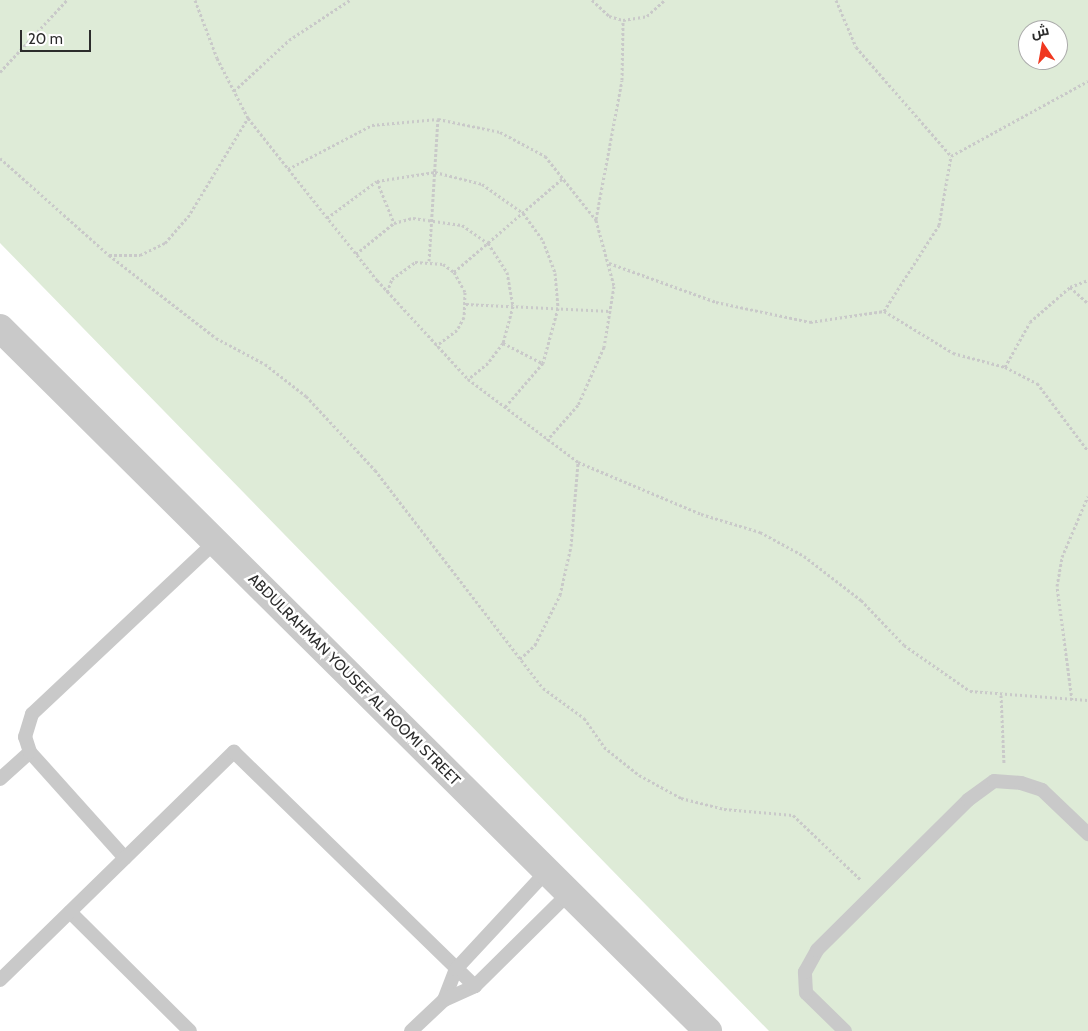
<!DOCTYPE html>
<html>
<head>
<meta charset="utf-8">
<style>
	body { margin:0 }
	#map { position:relative; width:1088px; height:1031px; overflow:hidden; background:#fff; font-family:Cabin,Cairo,sans-serif }
	div>[style] { position:absolute }
	.green>* { inset:0; background:#deebd7 }
	.path>* { height:3px; margin-top:-1.5px; transform-origin:0; background:repeating-linear-gradient(90deg,#c9c9c9 0 2.5px,transparent 0 5px) }
	.service>* { height:14px; margin:-7px; padding:0 7px; transform-origin:7px; border-radius:7px; background:#c9c9c9 }
	.tertiary>* { height:28px; margin:-14px; padding:0 14px; transform-origin:14px; border-radius:14px; background:#c9c9c9 }
	span { translate:-50% -50%; white-space:nowrap; text-align:center; line-height:1.15; -webkit-text-stroke:5px #fff; paint-order:stroke }
	.street-label { font-size:15px; color:#2c2c2c }
	.north { position:absolute; left:1018px; top:20px; width:50px; height:50px; box-sizing:border-box; background:#fff; border:1px solid #ababab; border-radius:50%; rotate:348deg; font-size:14px; font-weight:700; line-height:20px; text-align:center; color:#2c2c2c }
	.north::after { content:''; display:block; margin:auto; width:18px; height:22px; background:#f03820; clip-path:polygon(50% 0,100% 100%,50% 72%,0 100%) }
	.scale { position:absolute; left:20px; top:30px; width:71px; height:22px; box-sizing:border-box; border:2px solid #2c2c2c; border-top:0; padding-left:6px; font-size:15px; line-height:18px; white-space:nowrap; color:#2c2c2c; -webkit-text-stroke:4px #fff; paint-order:stroke }
</style>
</head>
<body>
<div id="map">
	<div class="green">
		<div style="clip-path:polygon(evenodd,0 0,1088px 0,1088px 1031px,769px 1031px,0 243px,0 0,1028px 30px,1058px 30px,1058px 60px,1028px 60px,1028px 30px)"></div>
	</div>
	<div class="path">
		<div style="left:195px;top:0;width:62px;rotate:69.2deg"></div>
		<div style="left:217px;top:58px;width:68px;rotate:62.7deg"></div>
		<div style="left:248px;top:118px;width:207px;rotate:51.5deg"></div>
		<div style="left:377px;top:280px;width:134px;rotate:47.4deg"></div>
		<div style="left:468px;top:379px;width:138px;rotate:37deg"></div>
		<div style="left:578px;top:462px;width:134px;rotate:22.9deg"></div>
		<div style="left:701px;top:514px;width:62px;rotate:17deg"></div>
		<div style="left:760px;top:532px;width:50px;rotate:28.6deg"></div>
		<div style="left:804px;top:556px;width:72px;rotate:37.7deg"></div>
		<div style="left:861px;top:600px;width:62px;rotate:46.3deg"></div>
		<div style="left:904px;top:645px;width:80px;rotate:34.9deg"></div>
		<div style="left:970px;top:691px;width:118px;rotate:4.4deg"></div>
		<div style="left:592px;top:0;width:23px;rotate:43deg"></div>
		<div style="left:609px;top:16px;width:15px;rotate:16deg"></div>
		<div style="left:623px;top:20px;width:24px;rotate:-9deg"></div>
		<div style="left:647px;top:16px;width:24px;rotate:-42deg"></div>
		<div style="left:836px;top:0;width:51px;rotate:66.9deg"></div>
		<div style="left:856px;top:47px;width:145px;rotate:48.9deg"></div>
		<div style="left:0;top:72px;width:98px;rotate:-47.1deg"></div>
		<div style="left:234px;top:91px;width:75px;rotate:-42.8deg"></div>
		<div style="left:289px;top:40px;width:73px;rotate:-33.3deg"></div>
		<div style="left:0;top:158px;width:146px;rotate:41.7deg"></div>
		<div style="left:109px;top:255px;width:135px;rotate:37.8deg"></div>
		<div style="left:216px;top:338px;width:55px;rotate:28deg"></div>
		<div style="left:265px;top:364px;width:52px;rotate:38deg"></div>
		<div style="left:306px;top:396px;width:101px;rotate:47deg"></div>
		<div style="left:375px;top:470px;width:275px;rotate:52.4deg"></div>
		<div style="left:543px;top:688px;width:51px;rotate:36.2deg"></div>
		<div style="left:584px;top:718px;width:35px;rotate:55deg"></div>
		<div style="left:604px;top:747px;width:45px;rotate:38.7deg"></div>
		<div style="left:639px;top:775px;width:48px;rotate:28.7deg"></div>
		<div style="left:681px;top:798px;width:44px;rotate:14.3deg"></div>
		<div style="left:724px;top:809px;width:69px;rotate:5deg"></div>
		<div style="left:793px;top:815px;width:94px;rotate:43.7deg"></div>
		<div style="left:288px;top:169px;width:95px;rotate:-27.6deg"></div>
		<div style="left:372px;top:125px;width:66px;rotate:-5.2deg"></div>
		<div style="left:438px;top:119px;width:63px;rotate:11.8deg"></div>
		<div style="left:500px;top:132px;width:51px;rotate:28.1deg"></div>
		<div style="left:545px;top:156px;width:82px;rotate:51.4deg"></div>
		<div style="left:596px;top:220px;width:68px;rotate:74.7deg"></div>
		<div style="left:614px;top:286px;width:62px;rotate:99.3deg"></div>
		<div style="left:604px;top:347px;width:64px;rotate:114.1deg"></div>
		<div style="left:578px;top:405px;width:47px;rotate:131.5deg"></div>
		<div style="left:377px;top:181px;width:45px;rotate:68deg"></div>
		<div style="left:327px;top:218px;width:62px;rotate:-36.5deg"></div>
		<div style="left:377px;top:181px;width:59px;rotate:-8.8deg"></div>
		<div style="left:435px;top:172px;width:49px;rotate:14.3deg"></div>
		<div style="left:482px;top:184px;width:50px;rotate:35.3deg"></div>
		<div style="left:523px;top:213px;width:34px;rotate:54deg"></div>
		<div style="left:543px;top:241px;width:34px;rotate:69deg"></div>
		<div style="left:555px;top:273px;width:35px;rotate:85deg"></div>
		<div style="left:558px;top:308px;width:57px;rotate:105.3deg"></div>
		<div style="left:543px;top:363px;width:58px;rotate:130.8deg"></div>
		<div style="left:596px;top:219px;width:141px;rotate:-79.4deg"></div>
		<div style="left:622px;top:80px;width:60px;rotate:-89deg"></div>
		<div style="left:356px;top:254px;width:49px;rotate:-39.2deg"></div>
		<div style="left:394px;top:223px;width:20px;rotate:-15deg"></div>
		<div style="left:413px;top:218px;width:49px;rotate:8.1deg"></div>
		<div style="left:462px;top:225px;width:32px;rotate:35deg"></div>
		<div style="left:488px;top:243px;width:35px;rotate:57deg"></div>
		<div style="left:507px;top:272px;width:35px;rotate:80deg"></div>
		<div style="left:513px;top:306px;width:38px;rotate:105deg"></div>
		<div style="left:503px;top:343px;width:25px;rotate:127deg"></div>
		<div style="left:488px;top:363px;width:26px;rotate:141deg"></div>
		<div style="left:109px;top:255px;width:31px"></div>
		<div style="left:140px;top:255px;width:28px;rotate:-26deg"></div>
		<div style="left:165px;top:243px;width:35px;rotate:-49deg"></div>
		<div style="left:188px;top:217px;width:116px;rotate:-58.8deg"></div>
		<div style="left:429px;top:261px;width:142px;rotate:-86.4deg"></div>
		<div style="left:609px;top:263px;width:114px;rotate:20deg"></div>
		<div style="left:716px;top:302px;width:96px;rotate:12deg"></div>
		<div style="left:810px;top:322px;width:75px;rotate:-8.5deg"></div>
		<div style="left:884px;top:311px;width:81px;rotate:31.3deg"></div>
		<div style="left:953px;top:353px;width:54px;rotate:15.1deg"></div>
		<div style="left:1005px;top:367px;width:36px;rotate:27deg"></div>
		<div style="left:1037px;top:383px;width:85px;rotate:53.1deg"></div>
		<div style="left:454px;top:272px;width:145px;rotate:-40.8deg"></div>
		<div style="left:1070px;top:287px;width:24px;rotate:42deg"></div>
		<div style="left:387px;top:292px;width:14px;rotate:-69deg"></div>
		<div style="left:392px;top:279px;width:29px;rotate:-36deg"></div>
		<div style="left:415px;top:262px;width:28px;rotate:4deg"></div>
		<div style="left:443px;top:264px;width:14px;rotate:36deg"></div>
		<div style="left:454px;top:272px;width:23px;rotate:61deg"></div>
		<div style="left:465px;top:292px;width:25px;rotate:92deg"></div>
		<div style="left:464px;top:317px;width:15px;rotate:118deg"></div>
		<div style="left:457px;top:330px;width:26px;rotate:143deg"></div>
		<div style="left:466px;top:304px;width:144px;rotate:2.8deg"></div>
		<div style="left:884px;top:311px;width:102px;rotate:-57.4deg"></div>
		<div style="left:939px;top:225px;width:70px;rotate:-80.1deg"></div>
		<div style="left:951px;top:156px;width:156px;rotate:-28.7deg"></div>
		<div style="left:503px;top:343px;width:44px;rotate:27.1deg"></div>
		<div style="left:1005px;top:367px;width:51px;rotate:-60.9deg"></div>
		<div style="left:1030px;top:322px;width:53px;rotate:-41.2deg"></div>
		<div style="left:1070px;top:287px;width:19px;rotate:-21deg"></div>
		<div style="left:520px;top:659px;width:21px;rotate:-43deg"></div>
		<div style="left:535px;top:645px;width:56px;rotate:-63.4deg"></div>
		<div style="left:560px;top:595px;width:50px;rotate:-77.3deg"></div>
		<div style="left:571px;top:546px;width:84px;rotate:-85.2deg"></div>
		<div style="left:1001px;top:695px;width:69px;rotate:87.5deg"></div>
		<div style="left:1072px;top:700px;width:115px;rotate:-97.5deg"></div>
		<div style="left:1057px;top:586px;width:29px;rotate:-80deg"></div>
		<div style="left:1062px;top:557px;width:66px;rotate:-66.9deg"></div>
	</div>
	<div class="service">
		<div style="left:0;top:779px;width:40px;rotate:-42deg"></div>
		<div style="left:125px;top:858px;width:142px;rotate:-131.9deg"></div>
		<div style="left:30px;top:752px;width:16px;rotate:-108deg"></div>
		<div style="left:25px;top:737px;width:24px;rotate:-73deg"></div>
		<div style="left:32px;top:714px;width:251px;rotate:-43.2deg"></div>
		<div style="left:70px;top:912px;width:169px;rotate:44.8deg"></div>
		<div style="left:0;top:980px;width:327px;rotate:-44.3deg"></div>
		<div style="left:234px;top:752px;width:336px;rotate:44.2deg"></div>
		<div style="left:444px;top:1000px;width:33px;rotate:-69deg"></div>
		<div style="left:456px;top:969px;width:134px;rotate:-47.1deg"></div>
		<div style="left:411px;top:1031px;width:45px;rotate:-43.2deg"></div>
		<div style="left:444px;top:1000px;width:34px;rotate:-24deg"></div>
		<div style="left:475px;top:986px;width:132px;rotate:-44.7deg"></div>
		<div style="left:845px;top:1031px;width:54px;rotate:-135.7deg"></div>
		<div style="left:806px;top:993px;width:21px;rotate:-93deg"></div>
		<div style="left:805px;top:972px;width:25px;rotate:-61deg"></div>
		<div style="left:817px;top:950px;width:213px;rotate:-44.8deg"></div>
		<div style="left:968px;top:800px;width:32px;rotate:-36deg"></div>
		<div style="left:994px;top:781px;width:27px;rotate:4deg"></div>
		<div style="left:1021px;top:783px;width:22px;rotate:18deg"></div>
		<div style="left:1042px;top:790px;width:64px;rotate:43.7deg"></div>
	</div>
	<div class="tertiary">
		<div style="left:0;top:328px;width:998px;rotate:44.8deg"></div>
	</div>
	<div class="street-label">
		<span style="left:354px;top:680px;rotate:45deg">ABDULRAHMAN YOUSEF AL ROOMI STREET</span>
	</div>
	<div class="north">ش</div>
	<div class="scale">20 m</div>
</div>
</body>
</html>
